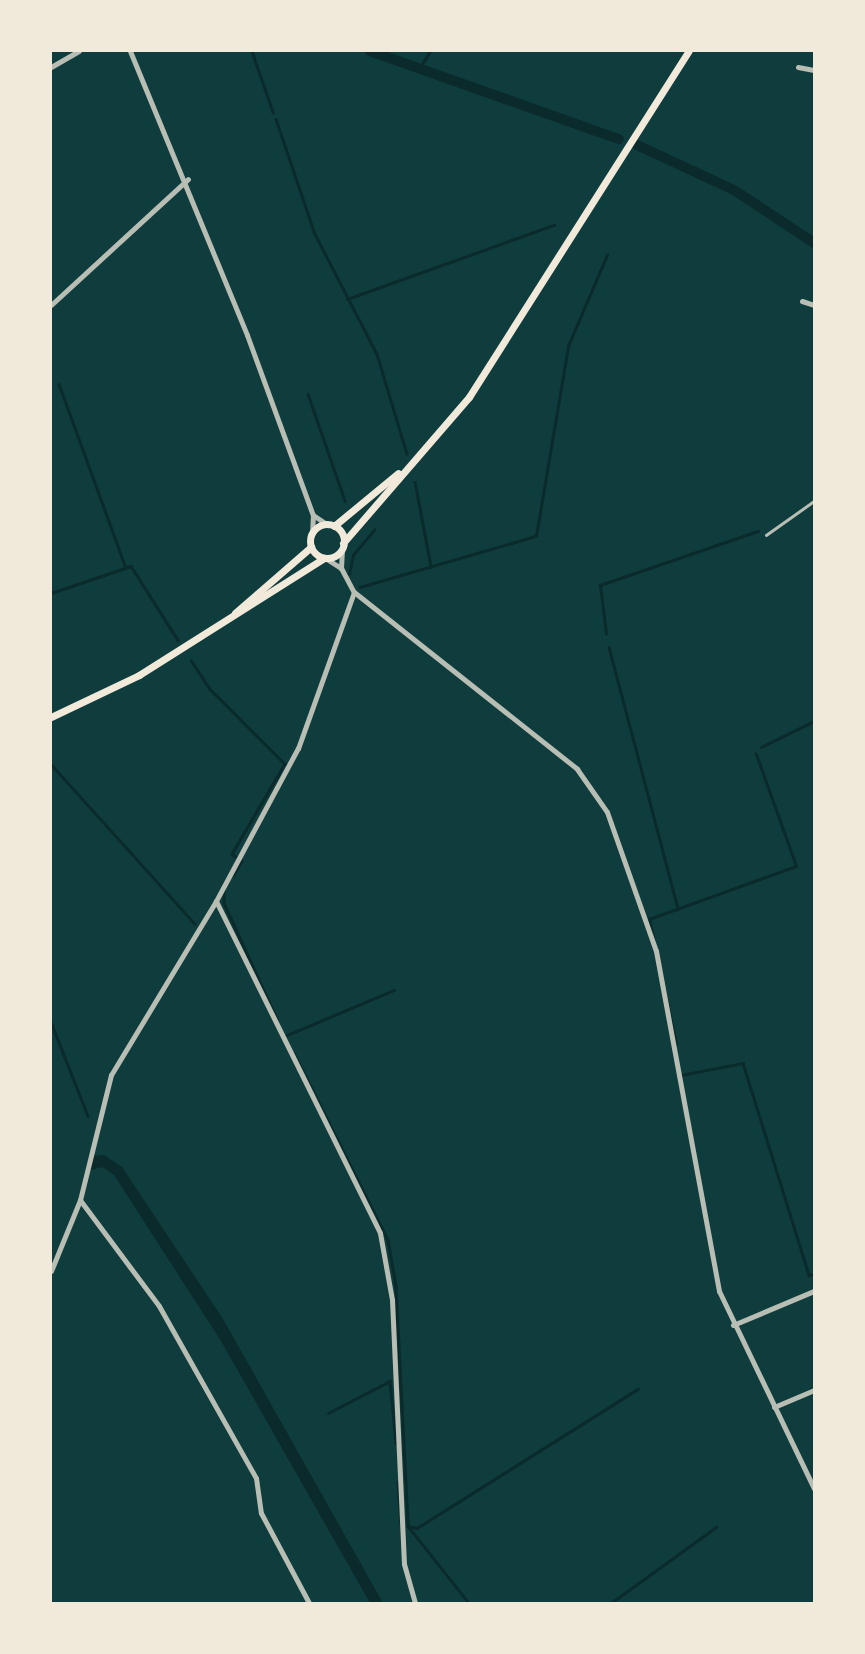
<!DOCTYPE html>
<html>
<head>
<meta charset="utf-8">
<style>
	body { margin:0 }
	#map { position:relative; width:865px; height:1654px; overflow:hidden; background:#0f3d3e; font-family:"Source Sans 3",sans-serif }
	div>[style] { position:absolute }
	.water>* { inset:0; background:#0a2a2b }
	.stream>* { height:2.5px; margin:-1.25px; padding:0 1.25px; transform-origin:1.25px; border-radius:1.25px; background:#0a2a2b }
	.canal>* { height:10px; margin:-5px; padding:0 5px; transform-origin:5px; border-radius:5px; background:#0a2a2b }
	.service>* { height:2.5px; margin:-1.25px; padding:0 1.25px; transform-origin:1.25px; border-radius:1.25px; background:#b8beb3 }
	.minor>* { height:5px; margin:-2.5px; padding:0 2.5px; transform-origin:2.5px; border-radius:2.5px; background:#b8beb3 }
	.secondary>* { height:7px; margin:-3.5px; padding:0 3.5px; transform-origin:3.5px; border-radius:3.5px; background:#f1e9da }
	.secondary>.ring { margin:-3.5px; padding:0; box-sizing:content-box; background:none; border:7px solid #f1e9da; border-radius:50% }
	span { translate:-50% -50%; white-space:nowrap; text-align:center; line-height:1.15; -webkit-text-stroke:6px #f1e9da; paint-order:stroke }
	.frame { position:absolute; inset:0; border:52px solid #f1e9da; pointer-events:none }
</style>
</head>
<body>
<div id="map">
	<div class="water">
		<div style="clip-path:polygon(104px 1155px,122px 1167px,223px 1319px,383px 1603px,370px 1603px,221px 1341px,114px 1175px,102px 1167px,91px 1170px,91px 1156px)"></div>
	</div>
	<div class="stream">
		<div style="left:252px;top:51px;width:65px;rotate:71deg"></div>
		<div style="left:421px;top:66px;width:17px;rotate:-59deg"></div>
		<div style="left:276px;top:119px;width:121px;rotate:71.3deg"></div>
		<div style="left:315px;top:234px;width:135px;rotate:62.7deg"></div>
		<div style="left:377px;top:354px;width:104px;rotate:73.3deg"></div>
		<div style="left:347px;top:299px;width:220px;rotate:-19.7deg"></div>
		<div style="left:59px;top:384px;width:193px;rotate:70deg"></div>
		<div style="left:308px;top:394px;width:113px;rotate:70.9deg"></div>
		<div style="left:415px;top:482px;width:86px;rotate:79.2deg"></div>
		<div style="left:349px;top:574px;width:19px;rotate:-78deg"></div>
		<div style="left:353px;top:555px;width:33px;rotate:-50deg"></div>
		<div style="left:360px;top:587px;width:183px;rotate:-16.2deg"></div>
		<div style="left:536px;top:536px;width:193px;rotate:-80.4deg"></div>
		<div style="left:568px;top:346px;width:99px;rotate:-66.8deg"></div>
		<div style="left:51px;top:593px;width:84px;rotate:-18.6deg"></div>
		<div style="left:131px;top:566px;width:88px;rotate:57.6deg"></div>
		<div style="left:606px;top:634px;width:49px;rotate:-97deg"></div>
		<div style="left:600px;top:585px;width:167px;rotate:-18.9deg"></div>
		<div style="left:609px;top:647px;width:271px;rotate:75.2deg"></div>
		<div style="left:191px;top:660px;width:35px;rotate:57deg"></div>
		<div style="left:210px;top:689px;width:106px;rotate:45deg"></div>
		<div style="left:285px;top:764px;width:104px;rotate:120.5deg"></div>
		<div style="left:232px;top:854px;width:12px;rotate:35deg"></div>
		<div style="left:242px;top:861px;width:17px;rotate:121deg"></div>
		<div style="left:761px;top:747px;width:59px;rotate:-26.1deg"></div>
		<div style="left:51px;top:764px;width:215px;rotate:48deg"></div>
		<div style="left:224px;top:890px;width:13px;rotate:90deg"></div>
		<div style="left:224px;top:903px;width:128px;rotate:65.4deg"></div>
		<div style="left:51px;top:1022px;width:101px;rotate:68.5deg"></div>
		<div style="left:285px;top:1036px;width:118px;rotate:-22.9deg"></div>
		<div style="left:676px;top:1044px;width:128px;rotate:-102.2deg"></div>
		<div style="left:649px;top:919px;width:156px;rotate:-19.8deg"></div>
		<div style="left:796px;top:866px;width:119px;rotate:-109.7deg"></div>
		<div style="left:294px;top:1053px;width:209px;rotate:63.3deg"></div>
		<div style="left:388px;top:1240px;width:47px;rotate:80.1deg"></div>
		<div style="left:396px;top:1286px;width:240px;rotate:87.1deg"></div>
		<div style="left:408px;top:1526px;width:98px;rotate:51.6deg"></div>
		<div style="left:681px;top:1075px;width:63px;rotate:-11deg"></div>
		<div style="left:743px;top:1063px;width:222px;rotate:72.7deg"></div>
		<div style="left:809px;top:1275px;width:5px;rotate:-11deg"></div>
		<div style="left:328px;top:1413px;width:70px;rotate:-27.3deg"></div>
		<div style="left:390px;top:1381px;width:62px;rotate:84.5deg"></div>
		<div style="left:398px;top:1482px;width:42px;rotate:85.9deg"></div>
		<div style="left:408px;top:1526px;width:9px;rotate:13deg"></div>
		<div style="left:417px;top:1528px;width:261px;rotate:-32.2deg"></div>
		<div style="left:611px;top:1603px;width:130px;rotate:-35.9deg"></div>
	</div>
	<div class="canal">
		<div style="left:370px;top:51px;width:264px;rotate:19.5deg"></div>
		<div style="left:637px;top:145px;width:107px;rotate:24.9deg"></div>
		<div style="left:734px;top:190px;width:96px;rotate:33.5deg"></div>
	</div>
	<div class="service">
		<div style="left:766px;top:535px;width:59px;rotate:-35.3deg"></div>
	</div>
	<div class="minor">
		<div style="left:130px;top:51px;width:307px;rotate:67.6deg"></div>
		<div style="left:247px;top:335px;width:192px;rotate:69.9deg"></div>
		<div style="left:313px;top:515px;width:19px;rotate:93deg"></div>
		<div style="left:51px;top:67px;width:32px;rotate:-30deg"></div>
		<div style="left:798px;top:67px;width:16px;rotate:11deg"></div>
		<div style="left:802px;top:301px;width:13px;rotate:18deg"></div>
		<div style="left:51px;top:305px;width:186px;rotate:-42.6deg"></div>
		<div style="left:313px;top:515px;width:18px;rotate:34deg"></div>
		<div style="left:325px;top:558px;width:19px;rotate:32deg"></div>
		<div style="left:341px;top:568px;width:27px;rotate:62deg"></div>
		<div style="left:354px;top:592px;width:166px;rotate:109.7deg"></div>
		<div style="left:298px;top:748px;width:174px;rotate:118.2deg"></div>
		<div style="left:216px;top:901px;width:370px;rotate:63.7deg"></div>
		<div style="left:380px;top:1233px;width:68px;rotate:79.8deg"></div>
		<div style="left:392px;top:1300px;width:264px;rotate:87.4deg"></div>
		<div style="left:404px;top:1564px;width:41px;rotate:74.2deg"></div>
		<div style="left:341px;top:568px;width:19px;rotate:-87deg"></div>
		<div style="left:354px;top:592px;width:285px;rotate:38.4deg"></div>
		<div style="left:577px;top:769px;width:52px;rotate:55.1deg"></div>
		<div style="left:607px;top:812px;width:147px;rotate:70.6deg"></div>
		<div style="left:656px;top:951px;width:346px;rotate:79.5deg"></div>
		<div style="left:719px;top:1291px;width:219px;rotate:64.3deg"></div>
		<div style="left:80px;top:1200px;width:132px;rotate:53.3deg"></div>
		<div style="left:159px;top:1306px;width:197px;rotate:60.6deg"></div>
		<div style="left:256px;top:1478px;width:35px;rotate:82deg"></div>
		<div style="left:261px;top:1513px;width:102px;rotate:61.9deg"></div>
		<div style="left:51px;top:1271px;width:77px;rotate:-67.8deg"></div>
		<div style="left:80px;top:1200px;width:129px;rotate:-76.1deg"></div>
		<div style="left:111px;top:1075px;width:203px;rotate:-58.9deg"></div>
		<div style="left:733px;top:1325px;width:88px;rotate:-22.8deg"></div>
		<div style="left:774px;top:1407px;width:43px;rotate:-23deg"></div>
	</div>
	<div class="secondary">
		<div class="ring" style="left:310px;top:524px;width:27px;height:27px"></div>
		<div style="left:334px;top:526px;width:83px;rotate:-39.6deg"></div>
		<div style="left:343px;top:543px;width:193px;rotate:-49.2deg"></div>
		<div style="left:469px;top:397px;width:410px;rotate:-57.6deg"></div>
		<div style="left:235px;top:613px;width:101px;rotate:-41deg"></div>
		<div style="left:51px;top:717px;width:98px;rotate:-25.5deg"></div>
		<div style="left:139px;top:675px;width:219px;rotate:-32.3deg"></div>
	</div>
	<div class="frame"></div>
</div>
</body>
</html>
